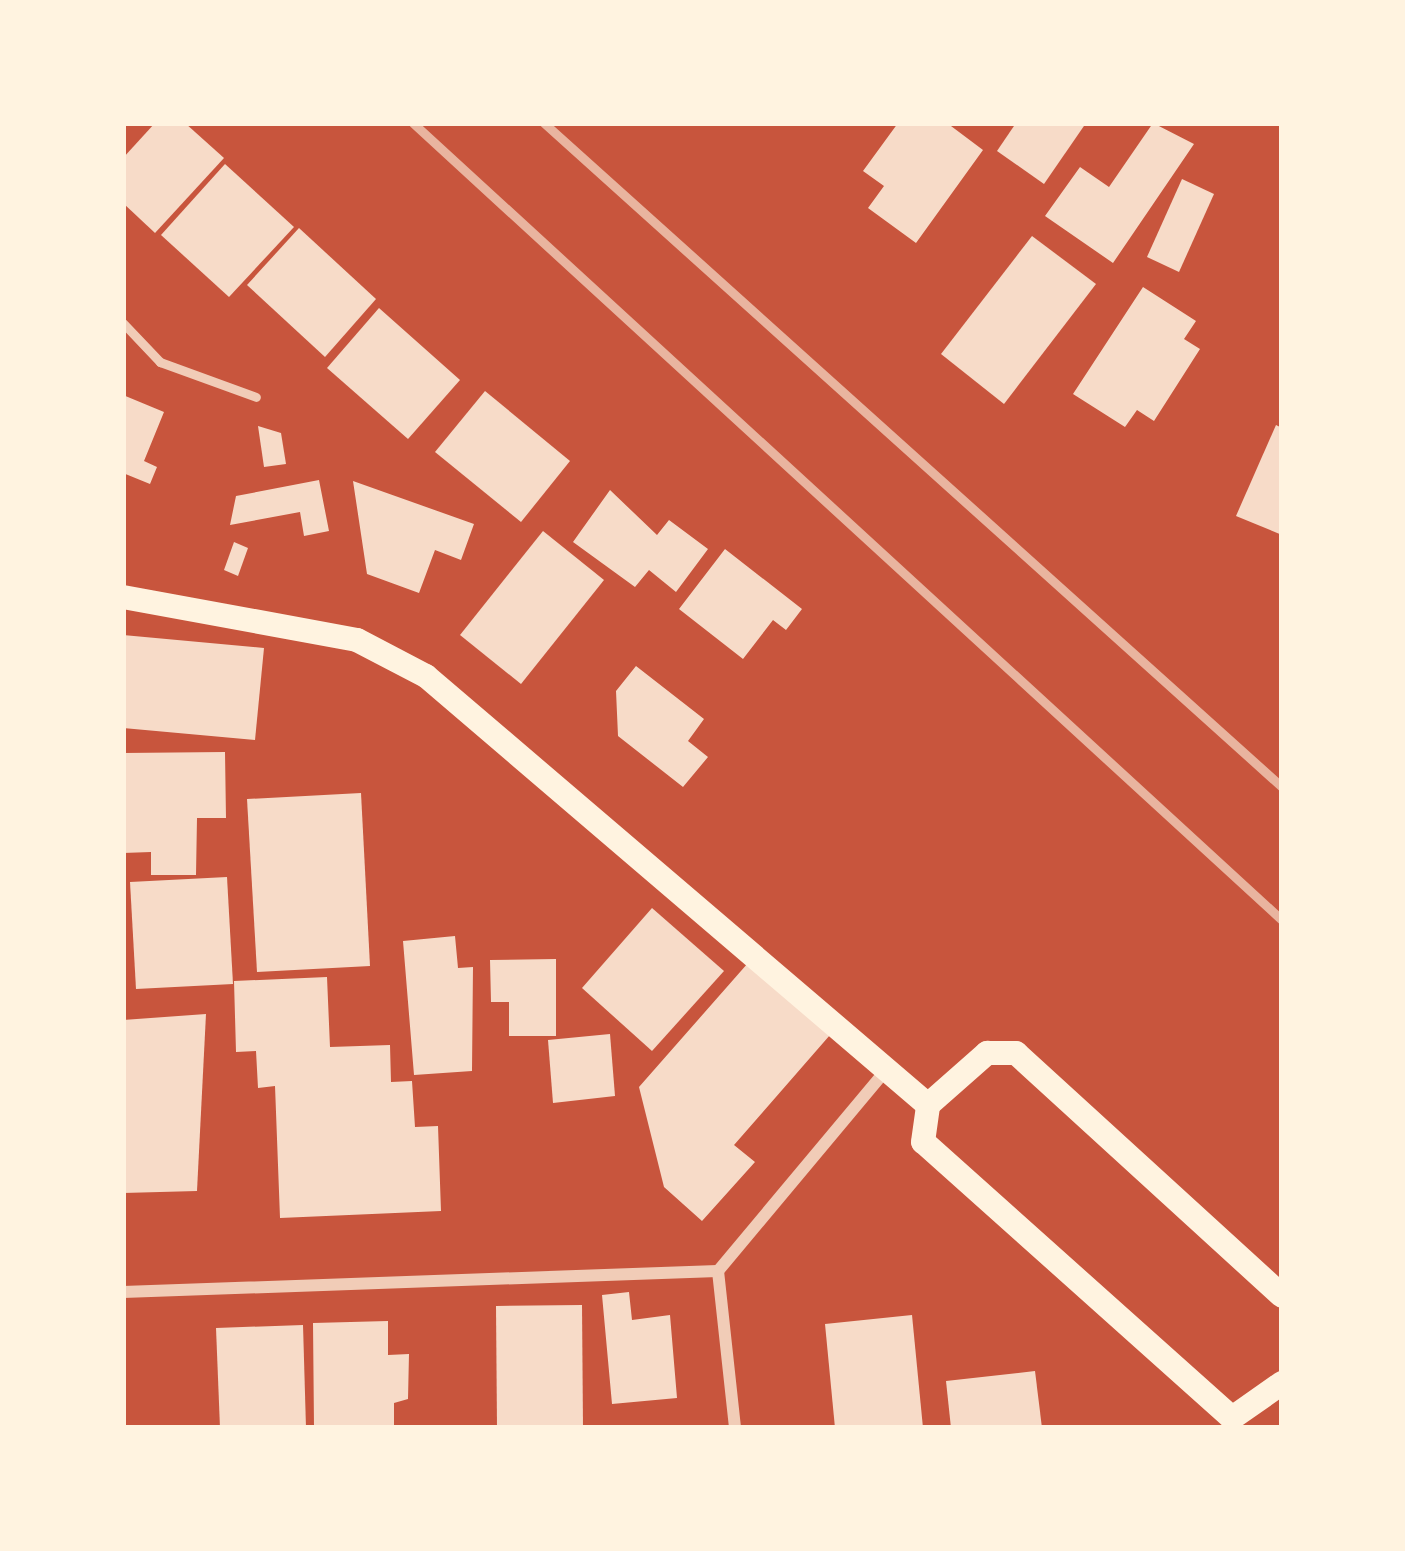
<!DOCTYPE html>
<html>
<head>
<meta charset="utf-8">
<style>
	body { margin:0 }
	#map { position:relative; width:1405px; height:1551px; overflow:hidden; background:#c8553d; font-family:Arial,sans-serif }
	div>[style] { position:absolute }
	.building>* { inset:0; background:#f7dbc8 }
	.service>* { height:9px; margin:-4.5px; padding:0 4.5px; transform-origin:4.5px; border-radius:4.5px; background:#f1ccb7 }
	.minor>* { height:12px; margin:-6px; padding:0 6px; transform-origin:6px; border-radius:6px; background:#f1ccb7 }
	.secondary>* { height:24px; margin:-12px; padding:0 12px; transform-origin:12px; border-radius:12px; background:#fff3e0 }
	.rail>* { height:9px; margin:-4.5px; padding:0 4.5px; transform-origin:4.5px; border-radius:4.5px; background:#e9b49f }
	span { translate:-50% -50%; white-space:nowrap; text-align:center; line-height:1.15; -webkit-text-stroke:12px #fff3e0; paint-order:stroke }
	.frame { position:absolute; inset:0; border:126px solid #fff3e0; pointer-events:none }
</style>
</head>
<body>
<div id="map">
	<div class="building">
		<div style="clip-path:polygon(155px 123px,185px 123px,224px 158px,155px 233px,123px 203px,123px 158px)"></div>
		<div style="clip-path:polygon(898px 123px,947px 123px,983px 150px,916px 243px,868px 208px,884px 186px,863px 171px)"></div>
		<div style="clip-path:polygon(1016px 123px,1086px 123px,1044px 184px,997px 151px)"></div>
		<div style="clip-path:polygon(1153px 123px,1194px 144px,1113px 263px,1045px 216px,1080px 167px,1109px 187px)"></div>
		<div style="clip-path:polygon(225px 164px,294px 227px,229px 297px,161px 235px)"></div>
		<div style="clip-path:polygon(1182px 179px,1214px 194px,1179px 272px,1147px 257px)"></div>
		<div style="clip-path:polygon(299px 228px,376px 299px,325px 357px,247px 285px)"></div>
		<div style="clip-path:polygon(1032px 236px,1096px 284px,1004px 404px,941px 354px)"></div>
		<div style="clip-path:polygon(1143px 287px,1196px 321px,1184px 339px,1200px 349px,1154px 421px,1137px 410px,1125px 427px,1073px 394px)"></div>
		<div style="clip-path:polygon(379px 308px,460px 380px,408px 439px,327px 368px)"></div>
		<div style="clip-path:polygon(485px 391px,570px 461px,521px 522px,435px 452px)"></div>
		<div style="clip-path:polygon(123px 395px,164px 412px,144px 461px,157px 467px,150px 484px,123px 473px)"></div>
		<div style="clip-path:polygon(1276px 425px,1282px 428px,1282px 535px,1236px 516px)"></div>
		<div style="clip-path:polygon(258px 426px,281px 433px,286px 464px,264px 467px)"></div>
		<div style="clip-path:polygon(319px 480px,329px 531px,304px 536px,300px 512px,230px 525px,236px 496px)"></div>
		<div style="clip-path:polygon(353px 481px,474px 524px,461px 560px,435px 550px,419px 593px,367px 574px)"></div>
		<div style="clip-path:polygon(610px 490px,657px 535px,669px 520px,708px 549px,676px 592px,649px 570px,635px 587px,573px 542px)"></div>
		<div style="clip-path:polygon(543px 531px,604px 580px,521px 684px,460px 635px)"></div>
		<div style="clip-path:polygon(234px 542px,248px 548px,238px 576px,224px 570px)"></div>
		<div style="clip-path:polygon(725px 549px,802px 609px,786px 630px,773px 620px,743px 659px,679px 609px)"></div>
		<div style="clip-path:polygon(123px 635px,264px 648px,255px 740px,123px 728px)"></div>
		<div style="clip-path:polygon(636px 666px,704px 719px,688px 741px,708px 757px,683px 787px,618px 736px,616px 691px)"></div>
		<div style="clip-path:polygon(225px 752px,226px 818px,197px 818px,196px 875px,151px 875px,151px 852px,123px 853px,123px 753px)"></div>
		<div style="clip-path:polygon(361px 793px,370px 966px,257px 972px,247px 799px)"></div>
		<div style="clip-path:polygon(227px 877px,233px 984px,136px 989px,130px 882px)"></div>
		<div style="clip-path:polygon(652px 908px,724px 971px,652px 1051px,582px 988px)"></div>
		<div style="clip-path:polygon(455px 936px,458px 968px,473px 967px,472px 1071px,414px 1075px,403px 941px)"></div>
		<div style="clip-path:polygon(556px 959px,556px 1036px,509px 1036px,509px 1002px,491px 1002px,490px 960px)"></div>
		<div style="clip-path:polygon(748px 963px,830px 1035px,734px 1145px,755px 1162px,702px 1221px,664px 1187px,639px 1087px)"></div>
		<div style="clip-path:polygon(327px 977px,330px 1047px,390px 1045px,391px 1082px,412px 1081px,415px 1127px,438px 1126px,441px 1211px,280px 1218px,275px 1086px,258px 1088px,256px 1051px,236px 1052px,234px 981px)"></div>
		<div style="clip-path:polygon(206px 1014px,197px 1191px,123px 1193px,123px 1020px)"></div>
		<div style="clip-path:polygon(610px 1034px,615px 1096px,553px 1103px,548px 1040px)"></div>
		<div style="clip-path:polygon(629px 1292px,632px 1320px,670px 1315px,677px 1398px,612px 1404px,602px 1295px)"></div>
		<div style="clip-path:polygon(582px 1305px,583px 1428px,497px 1428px,496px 1306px)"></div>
		<div style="clip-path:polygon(912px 1315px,923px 1428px,835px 1428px,825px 1324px)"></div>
		<div style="clip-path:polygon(388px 1321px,388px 1355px,409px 1354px,408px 1399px,394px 1403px,394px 1428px,314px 1428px,313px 1323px)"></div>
		<div style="clip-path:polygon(303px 1325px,306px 1428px,220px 1428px,216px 1328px)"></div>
		<div style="clip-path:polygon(1035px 1371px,1042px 1428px,951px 1428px,946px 1381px)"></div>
	</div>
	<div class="service">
		<div style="left:123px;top:323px;width:54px;rotate:46.5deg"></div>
		<div style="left:160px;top:362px;width:102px;rotate:20deg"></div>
	</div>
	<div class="minor">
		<div style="left:718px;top:1271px;width:263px;rotate:-50.1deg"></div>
		<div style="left:123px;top:1292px;width:595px;rotate:-2.02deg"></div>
		<div style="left:718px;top:1271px;width:158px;rotate:83.8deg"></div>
	</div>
	<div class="secondary">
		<div style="left:123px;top:597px;width:238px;rotate:10.4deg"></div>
		<div style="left:357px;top:640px;width:78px;rotate:27.6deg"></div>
		<div style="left:426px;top:676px;width:660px;rotate:40.52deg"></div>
		<div style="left:1232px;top:1418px;width:414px;rotate:-138.2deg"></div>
		<div style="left:923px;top:1142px;width:37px;rotate:-82deg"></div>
		<div style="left:928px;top:1105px;width:79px;rotate:-41.4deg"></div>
		<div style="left:987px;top:1053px;width:29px"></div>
		<div style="left:1016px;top:1053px;width:360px;rotate:42.4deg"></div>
		<div style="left:1232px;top:1418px;width:61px;rotate:-35deg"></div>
	</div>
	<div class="rail">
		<div style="left:413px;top:123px;width:1179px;rotate:42.53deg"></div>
		<div style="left:544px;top:123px;width:993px;rotate:41.98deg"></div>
	</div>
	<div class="frame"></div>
</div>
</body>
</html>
